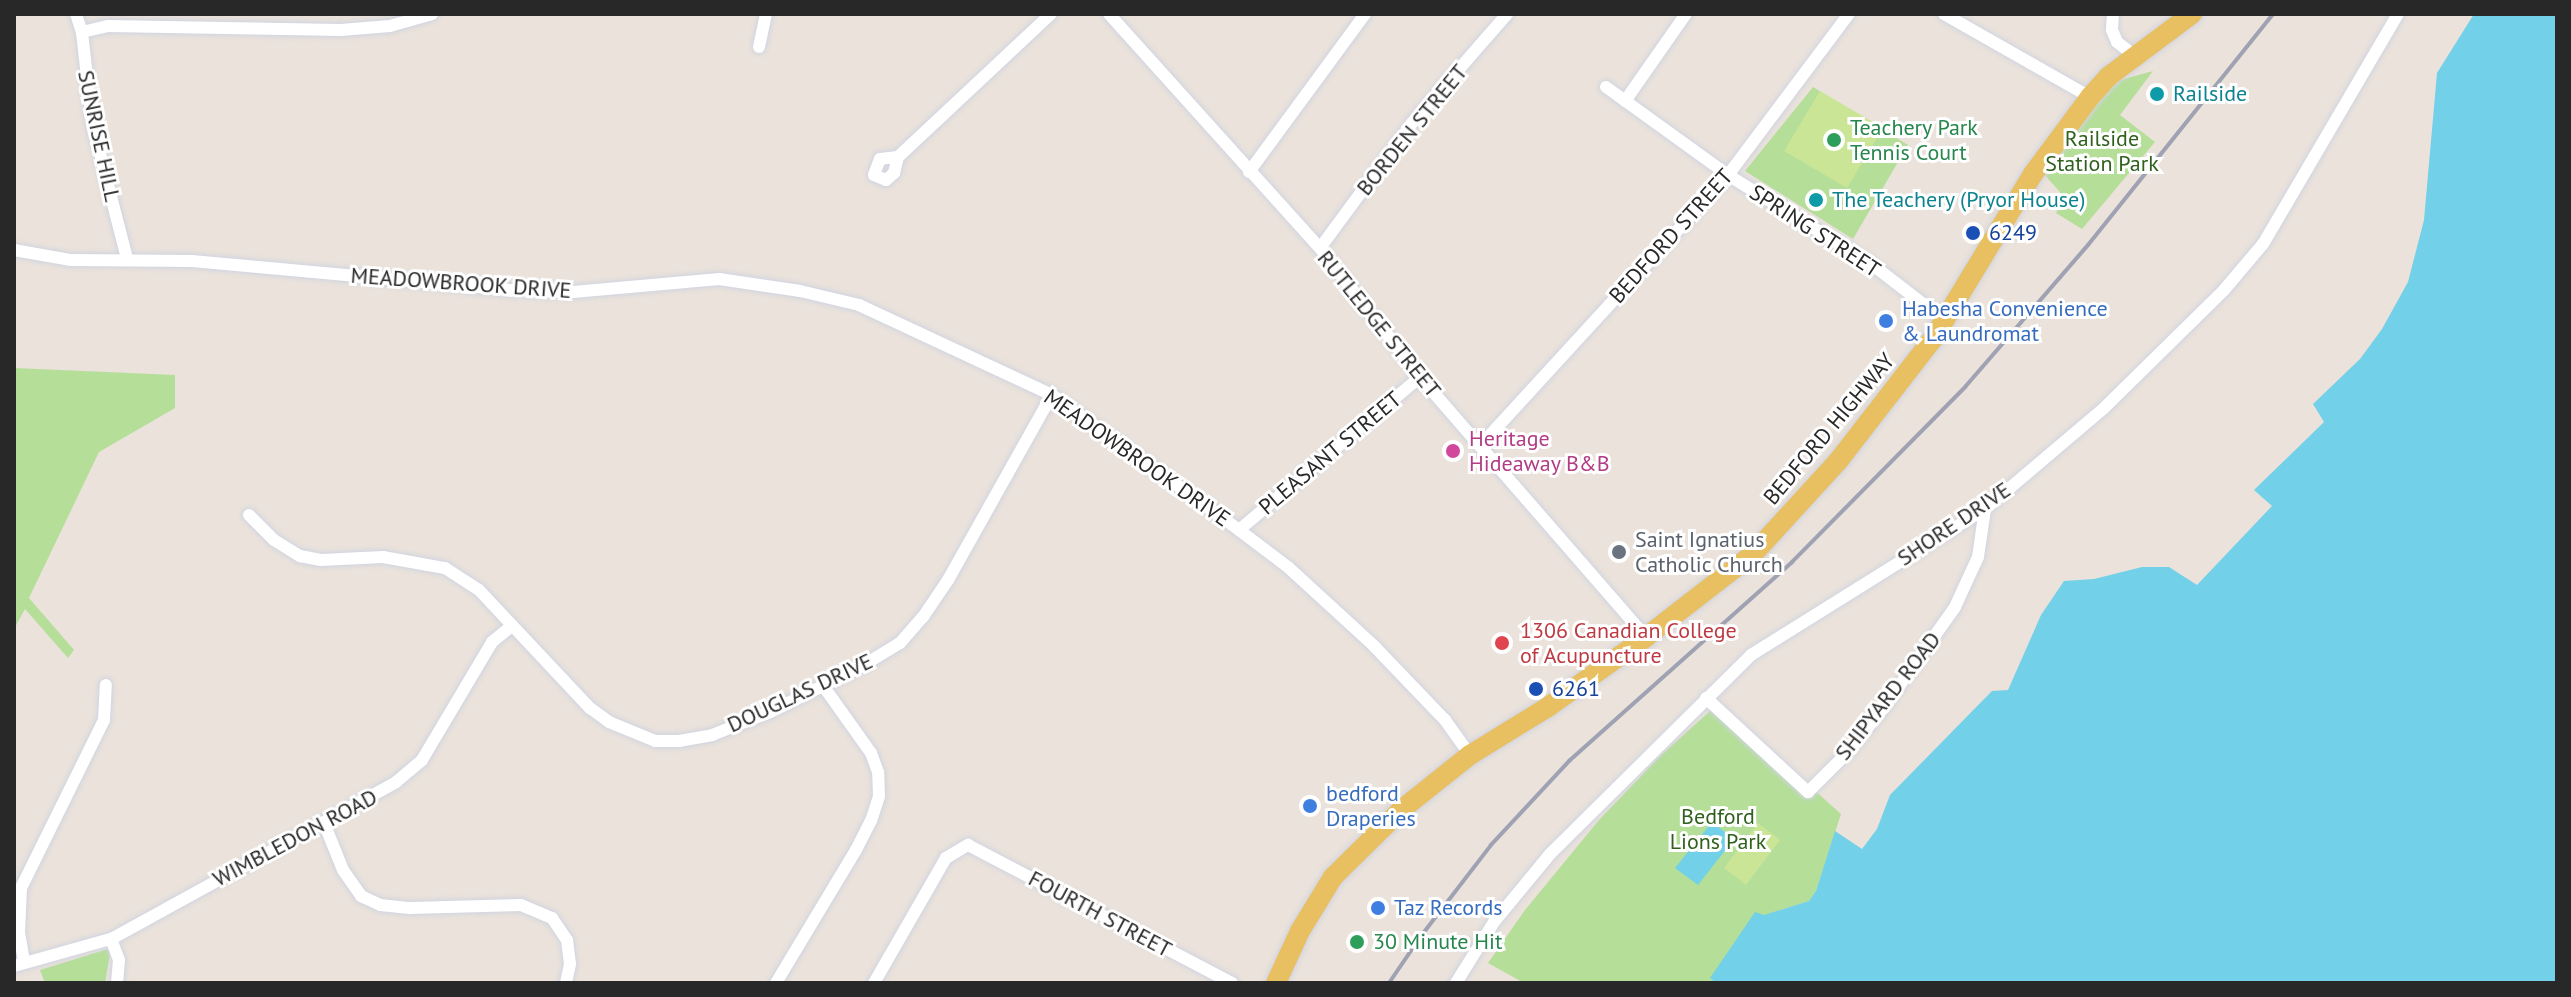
<!DOCTYPE html>
<html>
<head>
<meta charset="utf-8">
<style>
	body { margin:0 }
	#map { position:relative; width:2571px; height:997px; overflow:hidden; background:#eae2db; font-family:"PT Sans",sans-serif }
	div>[style] { position:absolute }
	.green>* { inset:0; background:#b5de99 }
	.pitch>* { inset:0; background:#c9e595 }
	.water>* { inset:0; background:#72d0e8 }
	.roads { filter:drop-shadow(0 0 2px #d0d4e1) drop-shadow(0 0 2px #d0d4e1) }
	.minor>* { height:12px; margin:-6px; padding:0 6px; transform-origin:6px; border-radius:6px; background:#fff }
	.primary>* { height:20px; margin:-10px; padding:0 10px; transform-origin:10px; border-radius:10px; background:#e9c061 }
	.rail>* { height:4px; margin:-2px; padding:0 2px; transform-origin:2px; border-radius:2px; background:#9ea2b2 }
	.dots>* { width:22px; height:22px; translate:-50% -50%; box-sizing:border-box; border:4px solid #fff; border-radius:50% }
	span { translate:-50% -50%; white-space:nowrap; text-align:center; line-height:1.15; -webkit-text-stroke:6px #fff; paint-order:stroke }
	.culture-label { font-size:22px; color:#0d838f }
	.left { translate:0 -50%; text-align:left }
	.leisure-label { font-size:22px; color:#27864d }
	.street-label { font-size:22px; color:#282828 }
	.park-label { font-size:22px; color:#2f611d }
	.transit-label { font-size:22px; color:#164399 }
	.shop-label { font-size:22px; color:#366cbe }
	.hotel-label { font-size:22px; color:#b23c85 }
	.worship-label { font-size:22px; color:#5b616d }
	.health-label { font-size:22px; color:#be3a42 }
	.frame { position:absolute; inset:0; border:16px solid #282828; pointer-events:none }
</style>
</head>
<body>
<div id="map">
	<div class="green">
		<div style="clip-path:polygon(2153px 71px,2120px 115px,2155px 142px,2082px 229px,2056px 213px,2062px 203px,2060px 192px,2042px 172px,2113px 82px)"></div>
		<div style="clip-path:polygon(1813px 87px,1908px 145px,1853px 239px,1745px 171px)"></div>
		<div style="clip-path:polygon(14px 368px,175px 375px,175px 408px,99px 452px,29px 598px,74px 650px,68px 658px,25px 609px,14px 629px)"></div>
		<div style="clip-path:polygon(1718px 704px,1841px 814px,1816px 891px,1809px 901px,1762px 916px,1711px 979px,1716px 983px,1524px 983px,1488px 963px,1525px 910px,1599px 820px,1661px 755px)"></div>
		<div style="clip-path:polygon(111px 948px,105px 983px,45px 983px,40px 970px)"></div>
	</div>
	<div class="pitch">
		<div style="clip-path:polygon(1820px 91px,1883px 128px,1847px 188px,1784px 151px)"></div>
		<div style="clip-path:polygon(1758px 823px,1780px 840px,1746px 885px,1724px 868px)"></div>
	</div>
	<div class="water">
		<div style="clip-path:polygon(2474px 14px,2557px 14px,2557px 983px,1716px 983px,1710px 978px,1755px 912px,1764px 915px,1809px 901px,1816px 891px,1835px 831px,1862px 849px,1877px 829px,1890px 795px,1992px 691px,2008px 690px,2041px 615px,2064px 581px,2094px 579px,2142px 567px,2169px 567px,2197px 585px,2272px 506px,2254px 490px,2324px 422px,2313px 404px,2360px 359px,2382px 329px,2408px 282px,2424px 220px,2437px 73px)"></div>
		<div style="clip-path:polygon(1712px 822px,1734px 839px,1698px 885px,1675px 868px)"></div>
	</div>
	<div class="roads">
		<div class="minor">
			<div style="left:76px;top:14px;width:19px;rotate:72deg"></div>
			<div style="left:82px;top:32px;width:92px;rotate:83.7deg"></div>
			<div style="left:92px;top:123px;width:139px;rotate:75.5deg"></div>
			<div style="left:1109px;top:14px;width:315px;rotate:48deg"></div>
			<div style="left:1320px;top:248px;width:163px;rotate:52.2deg"></div>
			<div style="left:1420px;top:377px;width:344px;rotate:49deg"></div>
			<div style="left:1944px;top:14px;width:168px;rotate:29.6deg"></div>
			<div style="left:2113px;top:14px;width:16px;rotate:94deg"></div>
			<div style="left:2112px;top:30px;width:13px;rotate:67deg"></div>
			<div style="left:2117px;top:42px;width:23px;rotate:38deg"></div>
			<div style="left:82px;top:32px;width:27px;rotate:-13deg"></div>
			<div style="left:108px;top:26px;width:233px;rotate:1deg"></div>
			<div style="left:341px;top:30px;width:49px;rotate:-4.7deg"></div>
			<div style="left:390px;top:26px;width:44px;rotate:-15.9deg"></div>
			<div style="left:759px;top:47px;width:34px;rotate:-78deg"></div>
			<div style="left:1606px;top:87px;width:150px;rotate:35.8deg"></div>
			<div style="left:1728px;top:175px;width:167px;rotate:31.8deg"></div>
			<div style="left:1870px;top:263px;width:95px;rotate:37.7deg"></div>
			<div style="left:1625px;top:101px;width:106px;rotate:-55deg"></div>
			<div style="left:898px;top:157px;width:18px;rotate:174deg"></div>
			<div style="left:880px;top:159px;width:17px;rotate:111deg"></div>
			<div style="left:874px;top:175px;width:13px;rotate:23deg"></div>
			<div style="left:886px;top:180px;width:11px;rotate:-41deg"></div>
			<div style="left:894px;top:173px;width:16px;rotate:-76deg"></div>
			<div style="left:898px;top:157px;width:209px;rotate:-43.1deg"></div>
			<div style="left:1249px;top:172px;width:196px;rotate:-53.7deg"></div>
			<div style="left:1320px;top:248px;width:155px;rotate:-53.6deg"></div>
			<div style="left:1412px;top:123px;width:145px;rotate:-48.9deg"></div>
			<div style="left:14px;top:250px;width:58px;rotate:10deg"></div>
			<div style="left:71px;top:260px;width:121px;rotate:0.5deg"></div>
			<div style="left:192px;top:261px;width:317px;rotate:5.2deg"></div>
			<div style="left:508px;top:290px;width:65px;rotate:1.8deg"></div>
			<div style="left:573px;top:292px;width:147px;rotate:-5.1deg"></div>
			<div style="left:719px;top:279px;width:82px;rotate:8.4deg"></div>
			<div style="left:800px;top:291px;width:61px;rotate:13.3deg"></div>
			<div style="left:859px;top:305px;width:213px;rotate:25deg"></div>
			<div style="left:1052px;top:395px;width:231px;rotate:35.8deg"></div>
			<div style="left:1239px;top:530px;width:63px;rotate:37.2deg"></div>
			<div style="left:1289px;top:568px;width:115px;rotate:42.5deg"></div>
			<div style="left:1374px;top:646px;width:103px;rotate:46.2deg"></div>
			<div style="left:1445px;top:720px;width:43px;rotate:54.5deg"></div>
			<div style="left:1480px;top:446px;width:367px;rotate:-47.5deg"></div>
			<div style="left:1728px;top:175px;width:201px;rotate:-53.1deg"></div>
			<div style="left:249px;top:515px;width:35px;rotate:45deg"></div>
			<div style="left:274px;top:540px;width:31px;rotate:32deg"></div>
			<div style="left:300px;top:556px;width:21px;rotate:11deg"></div>
			<div style="left:321px;top:560px;width:62px;rotate:-2.8deg"></div>
			<div style="left:383px;top:557px;width:63px;rotate:10.1deg"></div>
			<div style="left:445px;top:568px;width:40px;rotate:32.9deg"></div>
			<div style="left:479px;top:590px;width:162px;rotate:46.8deg"></div>
			<div style="left:590px;top:708px;width:24px;rotate:36deg"></div>
			<div style="left:609px;top:722px;width:50px;rotate:22.4deg"></div>
			<div style="left:655px;top:741px;width:24px"></div>
			<div style="left:679px;top:741px;width:34px;rotate:-10deg"></div>
			<div style="left:712px;top:735px;width:62px;rotate:-21.6deg"></div>
			<div style="left:770px;top:712px;width:99px;rotate:-26.3deg"></div>
			<div style="left:859px;top:668px;width:48px;rotate:-31.4deg"></div>
			<div style="left:900px;top:643px;width:35px;rotate:-49deg"></div>
			<div style="left:923px;top:617px;width:45px;rotate:-56deg"></div>
			<div style="left:948px;top:580px;width:212px;rotate:-60.7deg"></div>
			<div style="left:1239px;top:530px;width:237px;rotate:-40.2deg"></div>
			<div style="left:1706px;top:698px;width:139px;rotate:42.7deg"></div>
			<div style="left:1808px;top:792px;width:57px;rotate:-45deg"></div>
			<div style="left:1848px;top:752px;width:59px;rotate:-51.2deg"></div>
			<div style="left:1885px;top:706px;width:121px;rotate:-54.7deg"></div>
			<div style="left:1955px;top:607px;width:55px;rotate:-65.3deg"></div>
			<div style="left:1978px;top:557px;width:49px;rotate:-81.7deg"></div>
			<div style="left:324px;top:823px;width:51px;rotate:68deg"></div>
			<div style="left:343px;top:870px;width:32px;rotate:55deg"></div>
			<div style="left:361px;top:896px;width:21px;rotate:25deg"></div>
			<div style="left:380px;top:905px;width:30px;rotate:6deg"></div>
			<div style="left:410px;top:908px;width:111px;rotate:-1.5deg"></div>
			<div style="left:521px;top:905px;width:34px;rotate:23deg"></div>
			<div style="left:552px;top:918px;width:27px;rotate:56deg"></div>
			<div style="left:567px;top:940px;width:24px;rotate:83deg"></div>
			<div style="left:570px;top:964px;width:19px;rotate:102deg"></div>
			<div style="left:111px;top:939px;width:22px;rotate:69deg"></div>
			<div style="left:119px;top:960px;width:23px;rotate:95deg"></div>
			<div style="left:24px;top:961px;width:28px;rotate:-100deg"></div>
			<div style="left:19px;top:933px;width:45px;rotate:-87.5deg"></div>
			<div style="left:21px;top:888px;width:187px;rotate:-63.7deg"></div>
			<div style="left:104px;top:720px;width:35px;rotate:-87deg"></div>
			<div style="left:14px;top:966px;width:101px;rotate:-15.6deg"></div>
			<div style="left:111px;top:939px;width:325px;rotate:-28.8deg"></div>
			<div style="left:396px;top:782px;width:34px;rotate:-40deg"></div>
			<div style="left:422px;top:760px;width:137px;rotate:-59.3deg"></div>
			<div style="left:492px;top:642px;width:26px;rotate:-39deg"></div>
			<div style="left:776px;top:983px;width:155px;rotate:-59deg"></div>
			<div style="left:856px;top:850px;width:33px;rotate:-63deg"></div>
			<div style="left:871px;top:821px;width:26px;rotate:-72deg"></div>
			<div style="left:879px;top:796px;width:24px;rotate:-92deg"></div>
			<div style="left:878px;top:772px;width:20px;rotate:-110deg"></div>
			<div style="left:871px;top:753px;width:81px;rotate:-125.5deg"></div>
			<div style="left:874px;top:983px;width:144px;rotate:-60.1deg"></div>
			<div style="left:946px;top:858px;width:26px;rotate:-31deg"></div>
			<div style="left:968px;top:845px;width:298px;rotate:27.6deg"></div>
			<div style="left:1456px;top:983px;width:72px;rotate:-58.1deg"></div>
			<div style="left:1494px;top:922px;width:88px;rotate:-50.5deg"></div>
			<div style="left:1550px;top:854px;width:283px;rotate:-44.7deg"></div>
			<div style="left:1751px;top:655px;width:276px;rotate:-32deg"></div>
			<div style="left:1985px;top:509px;width:156px;rotate:-40.3deg"></div>
			<div style="left:2104px;top:408px;width:168px;rotate:-44.5deg"></div>
			<div style="left:2224px;top:290px;width:60px;rotate:-49.7deg"></div>
			<div style="left:2263px;top:244px;width:267px;rotate:-59.6deg"></div>
		</div>
		<div class="primary">
			<div style="left:1276px;top:983px;width:57px;rotate:-65.2deg"></div>
			<div style="left:1300px;top:931px;width:63px;rotate:-58.6deg"></div>
			<div style="left:1333px;top:877px;width:95px;rotate:-44.6deg"></div>
			<div style="left:1401px;top:810px;width:88px;rotate:-38.6deg"></div>
			<div style="left:1470px;top:755px;width:92px;rotate:-31.6deg"></div>
			<div style="left:1548px;top:707px;width:120px;rotate:-35.5deg"></div>
			<div style="left:1646px;top:637px;width:135px;rotate:-37.8deg"></div>
			<div style="left:1753px;top:554px;width:127px;rotate:-47.5deg"></div>
			<div style="left:1839px;top:460px;width:153px;rotate:-52.2deg"></div>
			<div style="left:1933px;top:339px;width:193px;rotate:-58.8deg"></div>
			<div style="left:2033px;top:174px;width:96px;rotate:-53.5deg"></div>
			<div style="left:2090px;top:97px;width:28px;rotate:-48deg"></div>
			<div style="left:2109px;top:76px;width:104px;rotate:-36.8deg"></div>
		</div>
	</div>
	<div class="rail">
		<div style="left:1389px;top:983px;width:57px;rotate:-55.8deg"></div>
		<div style="left:1421px;top:936px;width:115px;rotate:-52.4deg"></div>
		<div style="left:1491px;top:845px;width:115px;rotate:-47.1deg"></div>
		<div style="left:1569px;top:761px;width:299px;rotate:-41.7deg"></div>
		<div style="left:1792px;top:562px;width:246px;rotate:-45.3deg"></div>
		<div style="left:1965px;top:387px;width:188px;rotate:-49.1deg"></div>
		<div style="left:2088px;top:245px;width:296px;rotate:-51.3deg"></div>
	</div>
	<div class="dots">
		<div style="left:2157px;top:94px;background:#0f9aa8"></div>
		<div style="left:1834px;top:140px;background:#2e9e5b"></div>
		<div style="left:1816px;top:200px;background:#0f9aa8"></div>
		<div style="left:1973px;top:233px;background:#1a4fb4"></div>
		<div style="left:1886px;top:321px;background:#3f7fe0"></div>
		<div style="left:1453px;top:451px;background:#d1479c"></div>
		<div style="left:1619px;top:552px;background:#6b7280"></div>
		<div style="left:1502px;top:643px;background:#e0444e"></div>
		<div style="left:1536px;top:689px;background:#1a4fb4"></div>
		<div style="left:1310px;top:806px;background:#3f7fe0"></div>
		<div style="left:1378px;top:908px;background:#3f7fe0"></div>
		<div style="left:1357px;top:942px;background:#2e9e5b"></div>
	</div>
	<div class="culture-label">
		<span class="left" style="left:2173px;top:94px">Railside</span>
		<span class="left" style="left:1832px;top:200px">The Teachery (Pryor House)</span>
	</div>
	<div class="leisure-label">
		<span class="left" style="left:1850px;top:140px">Teachery Park<br>Tennis Court</span>
		<span class="left" style="left:1373px;top:942px">30 Minute Hit</span>
	</div>
	<div class="street-label">
		<span style="left:1412px;top:130px;rotate:-51deg">BORDEN STREET</span>
		<span style="left:99px;top:136px;rotate:78deg">SUNRISE HILL</span>
		<span style="left:1815px;top:231px;rotate:33deg">SPRING STREET</span>
		<span style="left:1671px;top:236px;rotate:-48deg">BEDFORD STREET</span>
		<span style="left:461px;top:283px;rotate:4deg">MEADOWBROOK DRIVE</span>
		<span style="left:1379px;top:324px;rotate:51deg">RUTLEDGE STREET</span>
		<span style="left:1829px;top:429px;rotate:-50deg">BEDFORD HIGHWAY</span>
		<span style="left:1330px;top:453px;rotate:-40deg">PLEASANT STREET</span>
		<span style="left:1137px;top:458px;rotate:35deg">MEADOWBROOK DRIVE</span>
		<span style="left:1954px;top:524px;rotate:-34deg">SHORE DRIVE</span>
		<span style="left:800px;top:693px;rotate:-25deg">DOUGLAS DRIVE</span>
		<span style="left:1888px;top:696px;rotate:-52deg">SHIPYARD ROAD</span>
		<span style="left:295px;top:838px;rotate:-28deg">WIMBLEDON ROAD</span>
		<span style="left:1100px;top:914px;rotate:28deg">FOURTH STREET</span>
	</div>
	<div class="park-label">
		<span style="left:2102px;top:151px">Railside<br>Station Park</span>
		<span style="left:1718px;top:829px">Bedford<br>Lions Park</span>
	</div>
	<div class="transit-label">
		<span class="left" style="left:1989px;top:233px">6249</span>
		<span class="left" style="left:1552px;top:689px">6261</span>
	</div>
	<div class="shop-label">
		<span class="left" style="left:1902px;top:321px">Habesha Convenience<br>&amp; Laundromat</span>
		<span class="left" style="left:1326px;top:806px">bedford<br>Draperies</span>
		<span class="left" style="left:1394px;top:908px">Taz Records</span>
	</div>
	<div class="hotel-label">
		<span class="left" style="left:1469px;top:451px">Heritage<br>Hideaway B&amp;B</span>
	</div>
	<div class="worship-label">
		<span class="left" style="left:1635px;top:552px">Saint Ignatius<br>Catholic Church</span>
	</div>
	<div class="health-label">
		<span class="left" style="left:1520px;top:643px">1306 Canadian College<br>of Acupuncture</span>
	</div>
	<div class="frame"></div>
</div>
</body>
</html>
